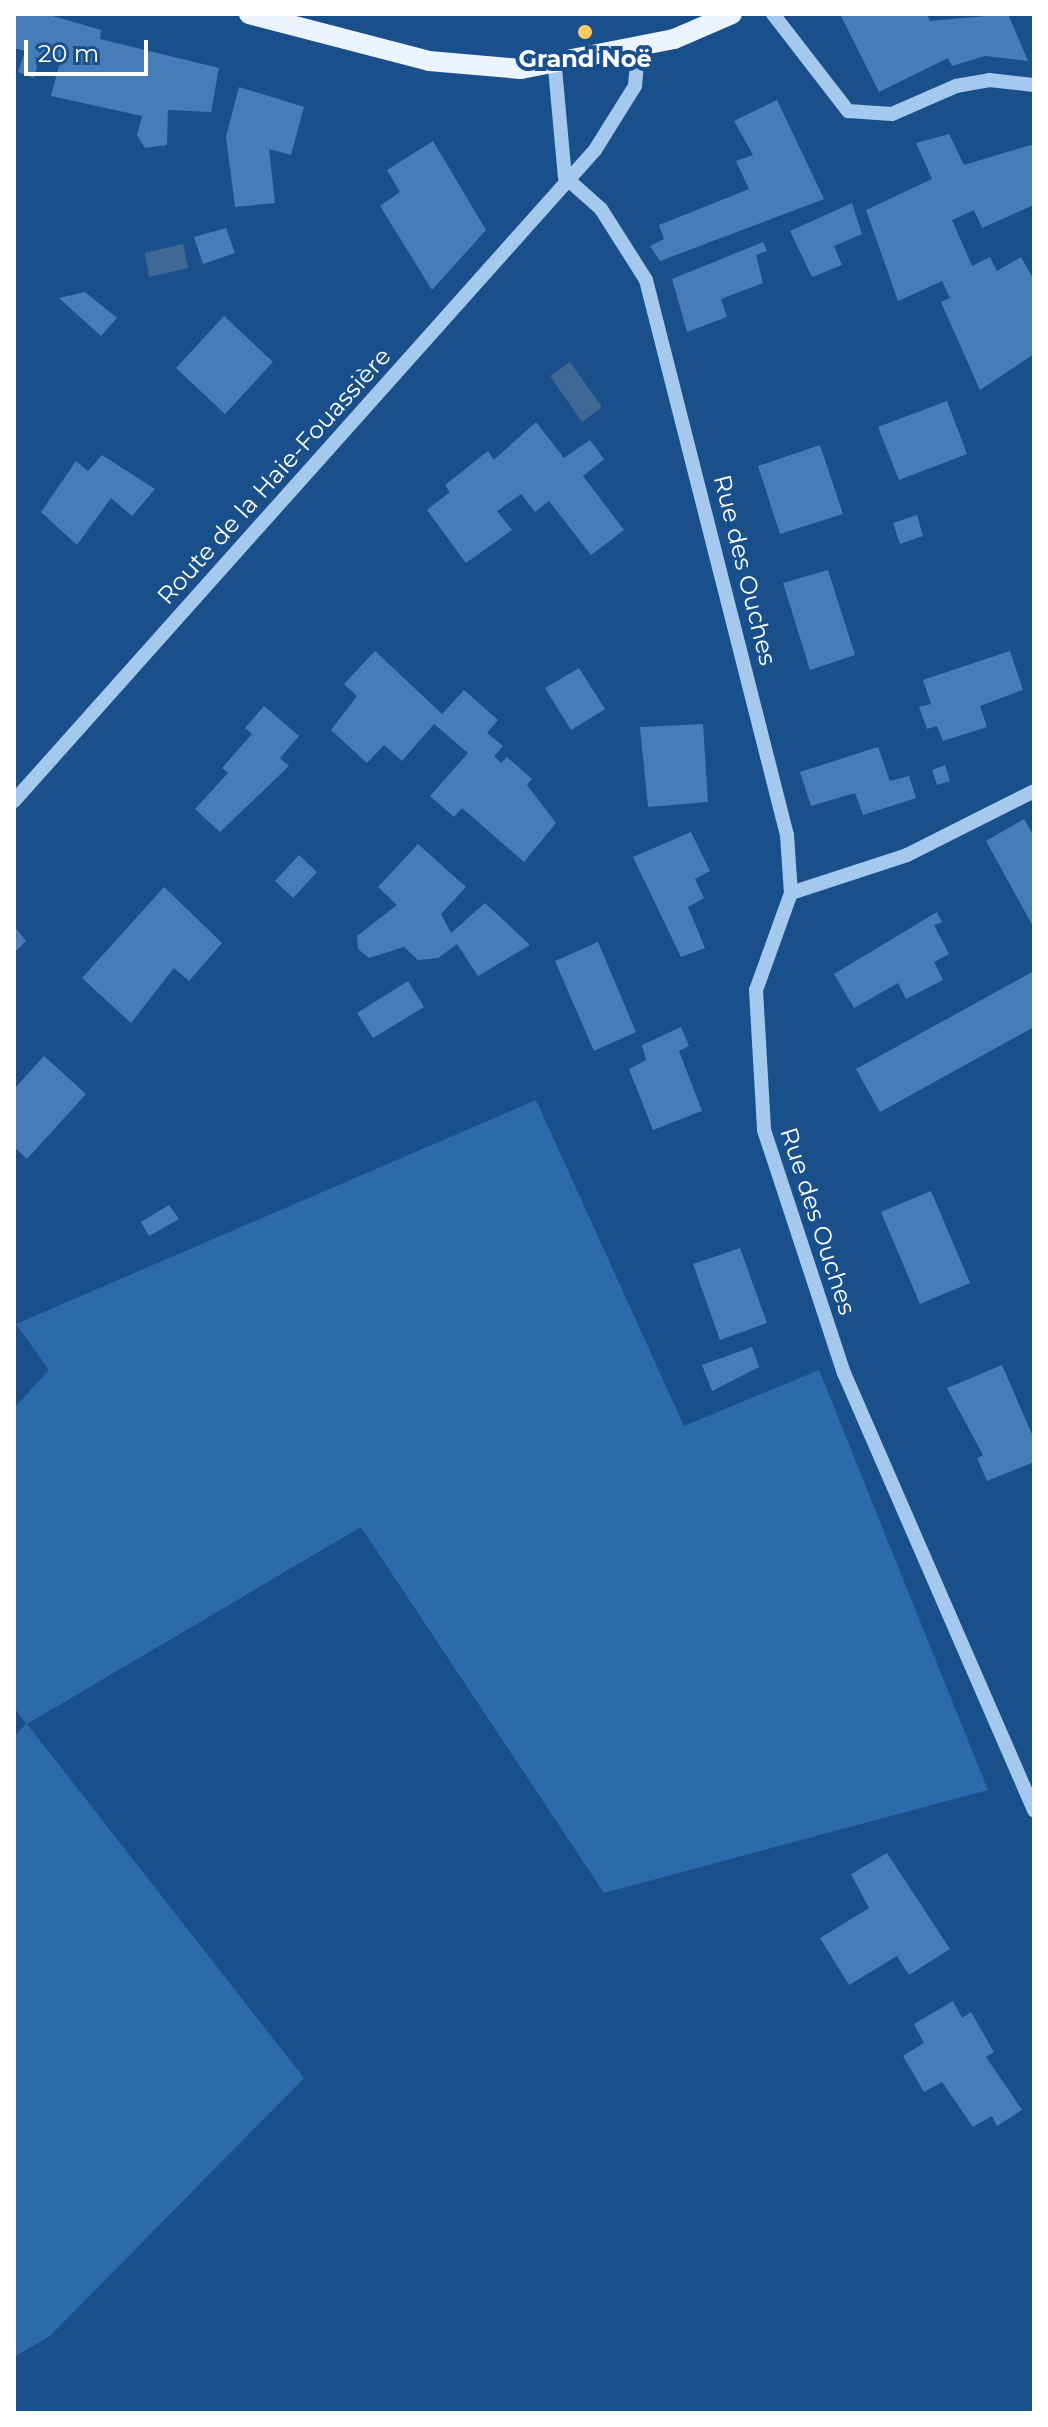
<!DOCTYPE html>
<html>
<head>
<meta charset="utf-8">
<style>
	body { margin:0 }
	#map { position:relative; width:1048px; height:2427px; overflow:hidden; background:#19508c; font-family:Montserrat,sans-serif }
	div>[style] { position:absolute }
	.green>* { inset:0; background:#2c6aab }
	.water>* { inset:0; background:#406894 }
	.building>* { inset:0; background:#467cb7 }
	.minor>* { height:14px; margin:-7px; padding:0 7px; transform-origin:7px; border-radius:7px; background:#a4c8ee }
	.major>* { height:20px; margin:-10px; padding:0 10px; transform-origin:10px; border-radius:10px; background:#ebf4ff }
	.dots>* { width:22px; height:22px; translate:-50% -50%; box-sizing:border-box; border:4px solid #19508c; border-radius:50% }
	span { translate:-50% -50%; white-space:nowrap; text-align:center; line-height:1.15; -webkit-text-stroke:8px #19508c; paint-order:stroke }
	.poi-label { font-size:24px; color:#fff; font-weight:700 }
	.street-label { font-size:24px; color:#fff }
	.frame { position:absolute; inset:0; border:16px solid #fff; pointer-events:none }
	.scale { position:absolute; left:24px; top:40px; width:124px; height:36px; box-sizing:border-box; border:4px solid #fff; border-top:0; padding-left:10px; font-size:24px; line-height:28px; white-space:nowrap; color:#fff; -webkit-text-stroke:6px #19508c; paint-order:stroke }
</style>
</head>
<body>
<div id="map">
	<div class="green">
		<div style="clip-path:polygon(536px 1100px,684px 1426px,819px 1370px,988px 1790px,604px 1893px,361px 1527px,27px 1724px,304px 2078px,50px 2336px,14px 2357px,14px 1736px,26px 1724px,14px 1707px,14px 1408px,49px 1370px,16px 1324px)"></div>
	</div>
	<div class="water">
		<div style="clip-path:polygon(183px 244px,188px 268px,149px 277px,145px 253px)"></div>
		<div style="clip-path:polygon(570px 362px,602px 407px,582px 422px,550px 376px)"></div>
	</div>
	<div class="building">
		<div style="clip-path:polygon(14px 14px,46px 14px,101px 30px,100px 39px,219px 68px,211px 112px,168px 110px,167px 145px,145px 148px,137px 135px,142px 116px,51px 96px,60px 62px,40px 55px,34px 78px,18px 72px,25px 51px,14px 48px)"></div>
		<div style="clip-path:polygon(840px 14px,927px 14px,930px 21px,1008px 14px,1028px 61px,985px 56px,952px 66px,948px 58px,879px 92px)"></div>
		<div style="clip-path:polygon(239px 87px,304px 107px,291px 155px,269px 149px,275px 203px,235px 207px,226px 137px)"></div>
		<div style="clip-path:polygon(777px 100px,824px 199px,660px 261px,650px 246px,664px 239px,659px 225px,749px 189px,736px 161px,753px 155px,734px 121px)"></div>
		<div style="clip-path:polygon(949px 134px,964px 165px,1034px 144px,1034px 205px,982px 228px,974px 210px,952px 220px,972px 266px,990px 257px,997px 271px,1021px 257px,1034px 280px,1034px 354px,980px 390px,941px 302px,950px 298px,942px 281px,898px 301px,866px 210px,932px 179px,916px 143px)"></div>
		<div style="clip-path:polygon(433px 141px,486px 230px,432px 290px,380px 206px,400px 192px,387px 170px)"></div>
		<div style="clip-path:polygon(852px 203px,862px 234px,834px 246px,842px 265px,812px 277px,790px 231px)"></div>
		<div style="clip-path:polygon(226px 228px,235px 253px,203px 264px,194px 237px)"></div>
		<div style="clip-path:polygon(763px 242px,767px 251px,756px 255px,763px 283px,721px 299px,727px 317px,687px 332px,672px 279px)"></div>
		<div style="clip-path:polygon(85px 292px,117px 318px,101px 336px,59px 298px)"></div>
		<div style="clip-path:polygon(224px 316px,273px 362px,225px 414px,176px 368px)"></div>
		<div style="clip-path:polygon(947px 401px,967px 454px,899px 480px,878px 427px)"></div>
		<div style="clip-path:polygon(536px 422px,564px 458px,590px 440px,604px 459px,583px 476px,624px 530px,591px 555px,549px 501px,535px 512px,521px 494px,497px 511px,512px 530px,466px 563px,427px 510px,450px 492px,445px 485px,488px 451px,494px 460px)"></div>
		<div style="clip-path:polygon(820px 445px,843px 514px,780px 534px,758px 466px)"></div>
		<div style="clip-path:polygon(102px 455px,155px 489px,132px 516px,111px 498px,77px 545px,41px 512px,76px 461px,88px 471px)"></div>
		<div style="clip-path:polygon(917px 515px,923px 536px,900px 544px,893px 523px)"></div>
		<div style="clip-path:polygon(828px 570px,855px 655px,810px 670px,783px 583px)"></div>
		<div style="clip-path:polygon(375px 651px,442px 714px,464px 690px,498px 720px,487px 733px,503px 746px,494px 756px,501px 763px,507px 757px,532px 779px,527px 785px,556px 823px,524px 862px,462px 808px,454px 817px,430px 796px,468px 753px,434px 724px,402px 761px,384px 745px,367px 763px,331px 730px,357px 696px,344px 684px)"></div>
		<div style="clip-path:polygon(1010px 651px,1023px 690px,980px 706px,987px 727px,943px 741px,937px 726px,927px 729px,919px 707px,931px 704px,923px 680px)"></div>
		<div style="clip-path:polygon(579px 668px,605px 709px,571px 730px,545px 688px)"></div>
		<div style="clip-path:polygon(264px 706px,299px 736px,280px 758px,289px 766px,220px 832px,195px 809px,228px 773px,222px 768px,252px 734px,245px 728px)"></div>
		<div style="clip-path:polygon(703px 724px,708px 802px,648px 807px,640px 727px)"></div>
		<div style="clip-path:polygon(878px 747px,890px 781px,909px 776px,916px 798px,863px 815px,855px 793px,811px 806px,800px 772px)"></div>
		<div style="clip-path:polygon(945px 765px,950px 781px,937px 785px,932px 770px)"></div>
		<div style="clip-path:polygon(1024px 819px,1034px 836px,1034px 928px,986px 841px)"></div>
		<div style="clip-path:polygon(691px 832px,710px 871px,695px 879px,704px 898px,688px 907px,705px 948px,681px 957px,633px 857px)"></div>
		<div style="clip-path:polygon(418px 844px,466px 887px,441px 914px,451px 933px,485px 903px,530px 945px,478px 976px,457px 944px,438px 958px,418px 960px,404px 947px,369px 958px,358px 949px,357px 936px,397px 905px,378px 887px)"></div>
		<div style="clip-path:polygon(299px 855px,317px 872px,293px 898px,275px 881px)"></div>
		<div style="clip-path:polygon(164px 887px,222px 943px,189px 981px,174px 968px,131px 1023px,82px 978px)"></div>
		<div style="clip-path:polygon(937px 912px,942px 922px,934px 925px,949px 954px,934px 962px,943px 980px,906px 999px,898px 983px,854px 1008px,834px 974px)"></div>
		<div style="clip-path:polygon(14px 926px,26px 941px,14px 953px)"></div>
		<div style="clip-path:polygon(598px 942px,636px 1032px,594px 1051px,555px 961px)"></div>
		<div style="clip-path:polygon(1034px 971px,1034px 1027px,880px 1112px,856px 1069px)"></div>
		<div style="clip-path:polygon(408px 981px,424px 1007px,373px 1038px,357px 1013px)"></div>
		<div style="clip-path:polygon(681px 1027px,689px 1046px,679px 1051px,702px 1111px,653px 1130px,629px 1069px,646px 1060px,642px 1045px)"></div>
		<div style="clip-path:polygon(44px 1056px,86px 1094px,27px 1159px,14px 1147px,14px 1089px)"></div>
		<div style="clip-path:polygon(931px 1191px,970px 1283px,920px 1304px,881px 1212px)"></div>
		<div style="clip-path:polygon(169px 1205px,179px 1219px,149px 1236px,141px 1222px)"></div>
		<div style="clip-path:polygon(740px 1248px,767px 1323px,720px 1340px,693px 1264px)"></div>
		<div style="clip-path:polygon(752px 1347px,759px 1367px,712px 1391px,702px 1365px)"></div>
		<div style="clip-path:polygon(1002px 1365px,1034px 1439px,1034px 1462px,987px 1481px,977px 1458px,983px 1455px,947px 1388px)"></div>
		<div style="clip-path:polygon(887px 1853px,950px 1949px,909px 1975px,897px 1956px,849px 1985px,820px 1938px,869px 1908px,851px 1874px)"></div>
		<div style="clip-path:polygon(953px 2001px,962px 2018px,971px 2012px,994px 2052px,986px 2057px,1022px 2110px,997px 2126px,992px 2116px,973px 2127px,942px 2082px,924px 2092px,903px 2056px,924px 2043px,914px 2024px)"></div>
	</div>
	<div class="minor">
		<div style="left:773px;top:14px;width:123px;rotate:52.3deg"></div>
		<div style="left:848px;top:111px;width:44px;rotate:3.9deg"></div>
		<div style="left:892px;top:114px;width:70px;rotate:-23.6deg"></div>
		<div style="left:956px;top:86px;width:34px;rotate:-10deg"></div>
		<div style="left:989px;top:80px;width:45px;rotate:6.3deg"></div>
		<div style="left:555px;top:68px;width:109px;rotate:84.8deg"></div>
		<div style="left:565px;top:177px;width:48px;rotate:41.6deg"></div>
		<div style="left:601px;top:209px;width:84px;rotate:57.6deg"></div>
		<div style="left:646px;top:280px;width:573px;rotate:75.75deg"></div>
		<div style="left:787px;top:835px;width:58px;rotate:86.1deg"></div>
		<div style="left:791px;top:893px;width:103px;rotate:109.8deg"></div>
		<div style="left:756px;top:990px;width:140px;rotate:86.7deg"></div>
		<div style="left:764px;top:1130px;width:256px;rotate:71.8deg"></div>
		<div style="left:844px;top:1373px;width:477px;rotate:66.5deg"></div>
		<div style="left:14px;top:801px;width:873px;rotate:-48.25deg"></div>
		<div style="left:595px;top:150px;width:75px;rotate:-58deg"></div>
		<div style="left:635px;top:86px;width:38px;rotate:-85deg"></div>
		<div style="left:791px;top:893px;width:122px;rotate:-18.1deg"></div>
		<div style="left:907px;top:855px;width:142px;rotate:-26.7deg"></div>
	</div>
	<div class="major">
		<div style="left:249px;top:14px;width:186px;rotate:14.6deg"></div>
		<div style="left:429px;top:61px;width:92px;rotate:5deg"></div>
		<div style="left:521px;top:69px;width:156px;rotate:-11.1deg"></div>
		<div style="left:674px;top:39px;width:63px;rotate:-23.3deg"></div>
	</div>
	<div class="dots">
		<div style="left:585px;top:32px;background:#ffcc61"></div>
	</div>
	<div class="poi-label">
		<span style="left:585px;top:59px">Grand Noë</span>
	</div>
	<div class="street-label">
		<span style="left:274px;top:476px;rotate:-48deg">Route de la Haie-Fouassière</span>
		<span style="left:745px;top:570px;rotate:76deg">Rue des Ouches</span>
		<span style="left:818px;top:1221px;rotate:72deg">Rue des Ouches</span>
	</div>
	<div class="frame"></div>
	<div class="scale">20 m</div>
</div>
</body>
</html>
